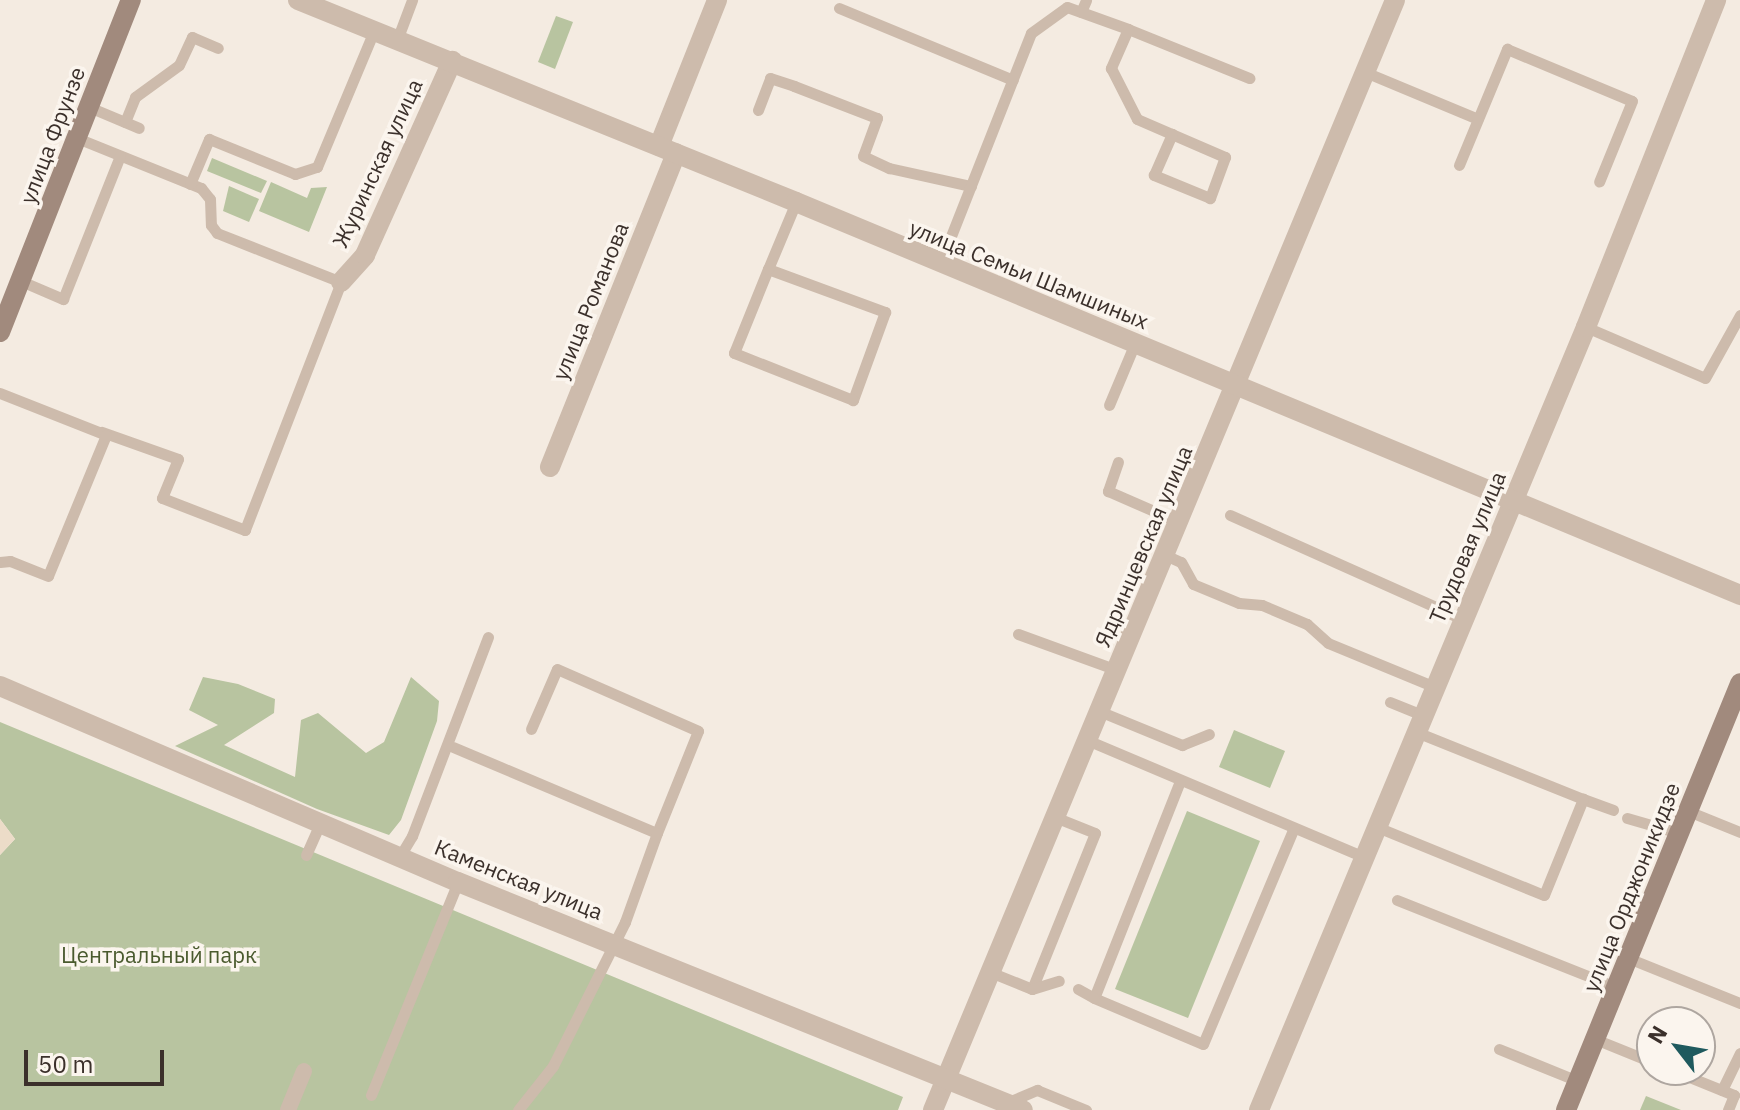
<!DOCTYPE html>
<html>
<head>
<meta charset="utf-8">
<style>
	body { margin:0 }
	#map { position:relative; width:1740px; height:1110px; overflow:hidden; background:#f4ebe1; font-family:"IBM Plex Sans",sans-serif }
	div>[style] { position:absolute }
	.green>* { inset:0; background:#b8c4a0 }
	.plaza>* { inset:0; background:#ecdcc8 }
	.service>* { height:11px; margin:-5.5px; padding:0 5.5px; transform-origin:5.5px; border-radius:5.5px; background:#cdbbac }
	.pedestrian>* { height:16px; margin:-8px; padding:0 8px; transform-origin:8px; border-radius:8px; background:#cdbbac }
	.minor>* { height:20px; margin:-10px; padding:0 10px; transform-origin:10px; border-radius:10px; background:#cdbbac }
	.tertiary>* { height:20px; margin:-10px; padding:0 10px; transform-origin:10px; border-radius:10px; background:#cdbbac }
	.secondary>* { height:20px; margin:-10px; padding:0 10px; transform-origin:10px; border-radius:10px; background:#a18a7d }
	span { translate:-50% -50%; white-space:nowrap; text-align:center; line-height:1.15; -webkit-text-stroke:7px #fbf5ee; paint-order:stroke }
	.street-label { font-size:22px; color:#3b302b }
	.park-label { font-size:22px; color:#4a5a2e }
	.north { position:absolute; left:1636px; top:1006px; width:80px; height:80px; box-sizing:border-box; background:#fbf5ee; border:2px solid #aea6a0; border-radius:50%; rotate:301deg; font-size:22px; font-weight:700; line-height:32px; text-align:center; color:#3b302b }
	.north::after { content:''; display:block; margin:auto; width:28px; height:36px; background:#1f5a5e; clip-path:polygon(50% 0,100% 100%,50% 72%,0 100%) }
	.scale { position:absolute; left:24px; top:1050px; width:140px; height:36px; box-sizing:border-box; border:4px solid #3b302b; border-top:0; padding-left:10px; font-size:24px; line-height:28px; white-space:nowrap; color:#3b302b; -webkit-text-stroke:6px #fbf5ee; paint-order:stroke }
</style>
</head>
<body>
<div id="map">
	<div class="green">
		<div style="clip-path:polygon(556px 16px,573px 22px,555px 69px,538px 62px)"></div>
		<div style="clip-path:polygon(212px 158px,267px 181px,261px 193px,207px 171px)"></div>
		<div style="clip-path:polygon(271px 182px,307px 198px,311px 188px,327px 187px,309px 232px,259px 211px)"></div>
		<div style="clip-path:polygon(229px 186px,259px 199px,249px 222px,223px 211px)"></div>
		<div style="clip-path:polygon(203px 677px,238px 684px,275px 699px,274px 713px,224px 745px,295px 777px,301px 720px,318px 713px,366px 753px,384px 742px,411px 677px,439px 701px,437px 721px,401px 820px,389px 835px,317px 809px,175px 746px,218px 725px,189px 710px)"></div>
		<div style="clip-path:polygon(0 722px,903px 1097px,898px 1110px,0 1110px,0 855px,15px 839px,0 819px)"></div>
		<div style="clip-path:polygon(1234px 730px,1285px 751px,1270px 788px,1219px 767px)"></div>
		<div style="clip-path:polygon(1187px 811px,1260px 841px,1188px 1018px,1115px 989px)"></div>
		<div style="clip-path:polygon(1646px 1096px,1681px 1110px,1640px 1110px)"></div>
	</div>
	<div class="plaza">
		<div style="clip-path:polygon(0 819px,15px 839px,0 855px)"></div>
	</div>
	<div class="service">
		<div style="left:839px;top:8px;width:188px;rotate:22.5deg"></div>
		<div style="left:1081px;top:12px;width:13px;rotate:-67deg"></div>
		<div style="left:1128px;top:29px;width:131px;rotate:22deg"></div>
		<div style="left:397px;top:40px;width:43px;rotate:-69.4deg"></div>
		<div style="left:1365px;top:72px;width:122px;rotate:22.6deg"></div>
		<div style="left:89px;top:107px;width:54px;rotate:22.8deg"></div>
		<div style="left:758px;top:110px;width:34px;rotate:-69deg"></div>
		<div style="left:770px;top:78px;width:25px;rotate:18deg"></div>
		<div style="left:794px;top:86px;width:89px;rotate:21.1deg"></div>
		<div style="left:877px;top:118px;width:40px;rotate:110.2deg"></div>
		<div style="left:863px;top:156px;width:29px;rotate:25deg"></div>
		<div style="left:889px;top:168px;width:84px;rotate:12.4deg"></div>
		<div style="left:125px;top:122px;width:27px;rotate:-68deg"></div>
		<div style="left:135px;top:97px;width:54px;rotate:-36deg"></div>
		<div style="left:179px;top:65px;width:31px;rotate:-65deg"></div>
		<div style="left:192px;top:37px;width:28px;rotate:23deg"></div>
		<div style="left:77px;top:138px;width:134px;rotate:22deg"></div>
		<div style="left:201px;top:188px;width:14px;rotate:51deg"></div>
		<div style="left:210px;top:199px;width:26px;rotate:88deg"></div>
		<div style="left:211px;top:225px;width:10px;rotate:53deg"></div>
		<div style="left:217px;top:233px;width:133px;rotate:21.6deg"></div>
		<div style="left:341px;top:282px;width:266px;rotate:111.2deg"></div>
		<div style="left:245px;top:530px;width:89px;rotate:-158.9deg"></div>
		<div style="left:162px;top:498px;width:42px;rotate:-67.7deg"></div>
		<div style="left:178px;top:459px;width:81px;rotate:-160.4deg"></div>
		<div style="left:1459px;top:165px;width:126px;rotate:-67.5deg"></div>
		<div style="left:1507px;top:49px;width:135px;rotate:22.6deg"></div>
		<div style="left:1632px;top:101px;width:87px;rotate:112.2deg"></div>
		<div style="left:190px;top:184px;width:49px;rotate:-67.1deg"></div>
		<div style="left:209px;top:139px;width:93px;rotate:22.1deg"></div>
		<div style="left:295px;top:174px;width:23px;rotate:-18deg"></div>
		<div style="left:317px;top:167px;width:147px;rotate:-67.3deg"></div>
		<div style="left:940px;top:264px;width:248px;rotate:-68.5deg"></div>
		<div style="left:1031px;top:33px;width:44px;rotate:-35.8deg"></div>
		<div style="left:1067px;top:7px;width:65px;rotate:19.8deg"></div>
		<div style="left:1128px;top:29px;width:43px;rotate:113.6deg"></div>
		<div style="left:1111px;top:68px;width:57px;rotate:63deg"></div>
		<div style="left:1137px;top:119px;width:96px;rotate:23.4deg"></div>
		<div style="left:1225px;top:157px;width:44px;rotate:110.1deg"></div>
		<div style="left:1210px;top:198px;width:61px;rotate:-157.7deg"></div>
		<div style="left:1154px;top:175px;width:45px;rotate:-66.3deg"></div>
		<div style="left:768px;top:269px;width:125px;rotate:20.2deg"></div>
		<div style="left:885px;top:312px;width:94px;rotate:110deg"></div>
		<div style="left:853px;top:400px;width:128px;rotate:-158.4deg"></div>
		<div style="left:734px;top:353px;width:91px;rotate:-68deg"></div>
		<div style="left:768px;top:269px;width:73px;rotate:-67.3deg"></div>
		<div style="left:21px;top:281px;width:46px;rotate:23.2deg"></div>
		<div style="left:63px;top:299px;width:154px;rotate:-68.3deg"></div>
		<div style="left:1586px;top:327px;width:129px;rotate:23.2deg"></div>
		<div style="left:1705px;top:378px;width:72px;rotate:-60.9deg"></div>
		<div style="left:0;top:393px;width:114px;rotate:21.6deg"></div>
		<div style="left:106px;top:435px;width:152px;rotate:112.4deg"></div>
		<div style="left:48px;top:576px;width:41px;rotate:-158.5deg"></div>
		<div style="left:10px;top:561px;width:10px;rotate:174deg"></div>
		<div style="left:1109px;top:405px;width:67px;rotate:-67.2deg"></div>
		<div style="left:1118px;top:462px;width:31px;rotate:109deg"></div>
		<div style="left:1108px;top:491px;width:77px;rotate:23.6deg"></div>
		<div style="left:1230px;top:515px;width:255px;rotate:24.1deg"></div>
		<div style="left:1165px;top:555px;width:17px;rotate:24deg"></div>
		<div style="left:1181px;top:562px;width:25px;rotate:61deg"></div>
		<div style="left:1193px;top:584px;width:50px;rotate:22.4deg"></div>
		<div style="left:1239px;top:603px;width:23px;rotate:5deg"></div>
		<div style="left:1262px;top:605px;width:49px;rotate:22.9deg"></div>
		<div style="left:1307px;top:624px;width:28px;rotate:42deg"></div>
		<div style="left:1328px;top:643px;width:116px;rotate:22.4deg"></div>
		<div style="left:1018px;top:634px;width:105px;rotate:20deg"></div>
		<div style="left:1390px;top:702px;width:35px;rotate:22deg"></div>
		<div style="left:1099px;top:711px;width:90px;rotate:22.3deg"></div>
		<div style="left:1182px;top:745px;width:29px;rotate:-22deg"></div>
		<div style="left:531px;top:729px;width:65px;rotate:-66.6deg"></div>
		<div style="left:557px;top:669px;width:154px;rotate:23.7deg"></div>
		<div style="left:698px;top:731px;width:110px;rotate:111.9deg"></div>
		<div style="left:1087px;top:740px;width:301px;rotate:22.9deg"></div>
		<div style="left:453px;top:747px;width:221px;rotate:22.9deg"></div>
		<div style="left:657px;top:833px;width:95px;rotate:109.8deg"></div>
		<div style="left:625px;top:922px;width:161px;rotate:116.6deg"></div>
		<div style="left:553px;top:1066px;width:56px;rotate:128.5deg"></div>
		<div style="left:1180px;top:781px;width:233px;rotate:111.6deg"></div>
		<div style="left:1094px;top:998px;width:118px;rotate:22.9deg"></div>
		<div style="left:1203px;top:1044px;width:234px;rotate:-67.2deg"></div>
		<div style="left:1583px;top:799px;width:32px;rotate:20deg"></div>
		<div style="left:1688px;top:811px;width:56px;rotate:22deg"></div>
		<div style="left:1627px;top:818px;width:54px;rotate:16.1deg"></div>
		<div style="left:1377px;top:827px;width:180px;rotate:22.2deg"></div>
		<div style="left:1544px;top:895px;width:104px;rotate:-67.9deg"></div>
		<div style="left:1583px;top:799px;width:180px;rotate:-158.1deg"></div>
		<div style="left:306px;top:855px;width:35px;rotate:-66deg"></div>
		<div style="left:400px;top:856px;width:23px;rotate:-59deg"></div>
		<div style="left:412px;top:836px;width:213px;rotate:-69.1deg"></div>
		<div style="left:1397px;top:900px;width:236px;rotate:21.7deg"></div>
		<div style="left:1628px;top:958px;width:121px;rotate:21.9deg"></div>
		<div style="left:990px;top:972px;width:45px;rotate:22deg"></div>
		<div style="left:1032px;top:989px;width:168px;rotate:-68deg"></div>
		<div style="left:1095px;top:833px;width:43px;rotate:-158.2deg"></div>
		<div style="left:1032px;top:989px;width:28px;rotate:-17deg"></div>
		<div style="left:1078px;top:989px;width:18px;rotate:29deg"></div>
		<div style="left:1595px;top:1039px;width:61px;rotate:22deg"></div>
		<div style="left:1499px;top:1049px;width:85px;rotate:22.1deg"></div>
		<div style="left:1672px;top:1070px;width:67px;rotate:22deg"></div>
		<div style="left:1734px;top:1095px;width:16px;rotate:112deg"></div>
		<div style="left:1722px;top:1090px;width:41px;rotate:-64.1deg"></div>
		<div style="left:371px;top:1095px;width:230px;rotate:-67.8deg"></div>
		<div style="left:1006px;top:1103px;width:34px;rotate:-23deg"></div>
		<div style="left:1037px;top:1090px;width:53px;rotate:22.2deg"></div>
	</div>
	<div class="pedestrian">
		<div style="left:288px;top:1110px;width:42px;rotate:-67.7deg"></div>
	</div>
	<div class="minor">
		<div style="left:659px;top:146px;width:157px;rotate:-68.3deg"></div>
		<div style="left:341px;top:282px;width:36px;rotate:-48deg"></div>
		<div style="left:365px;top:255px;width:213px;rotate:-65.8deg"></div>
		<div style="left:550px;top:467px;width:338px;rotate:-68.1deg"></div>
		<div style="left:933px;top:1110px;width:1202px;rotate:-67.4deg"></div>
		<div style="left:1259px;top:1110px;width:849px;rotate:-67.33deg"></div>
		<div style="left:1586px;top:327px;width:352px;rotate:-68.3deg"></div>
	</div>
	<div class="tertiary">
		<div style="left:298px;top:0;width:537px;rotate:22.08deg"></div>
		<div style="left:796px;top:202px;width:1023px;rotate:22.6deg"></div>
		<div style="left:0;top:686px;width:498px;rotate:23.2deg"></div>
		<div style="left:458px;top:882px;width:609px;rotate:21.98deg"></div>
	</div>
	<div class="secondary">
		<div style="left:0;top:332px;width:357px;rotate:-68.5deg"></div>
		<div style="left:1566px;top:1110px;width:461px;rotate:-67.8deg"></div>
	</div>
	<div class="street-label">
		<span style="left:52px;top:135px;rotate:-69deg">улица Фрунзе</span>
		<span style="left:377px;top:163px;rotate:-65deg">Журинская улица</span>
		<span style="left:1029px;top:274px;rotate:22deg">улица Семьи Шамшиных</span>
		<span style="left:590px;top:301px;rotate:-68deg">улица Романова</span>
		<span style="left:1143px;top:546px;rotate:-67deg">Ядринцевская улица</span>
		<span style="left:1467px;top:547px;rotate:-67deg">Трудовая улица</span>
		<span style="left:519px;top:879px;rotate:22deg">Каменская улица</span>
		<span style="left:1631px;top:887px;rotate:-68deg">улица Орджоникидзе</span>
	</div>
	<div class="park-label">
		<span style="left:159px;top:955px">Центральный парк</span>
	</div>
	<div class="north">N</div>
	<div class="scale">50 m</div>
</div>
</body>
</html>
